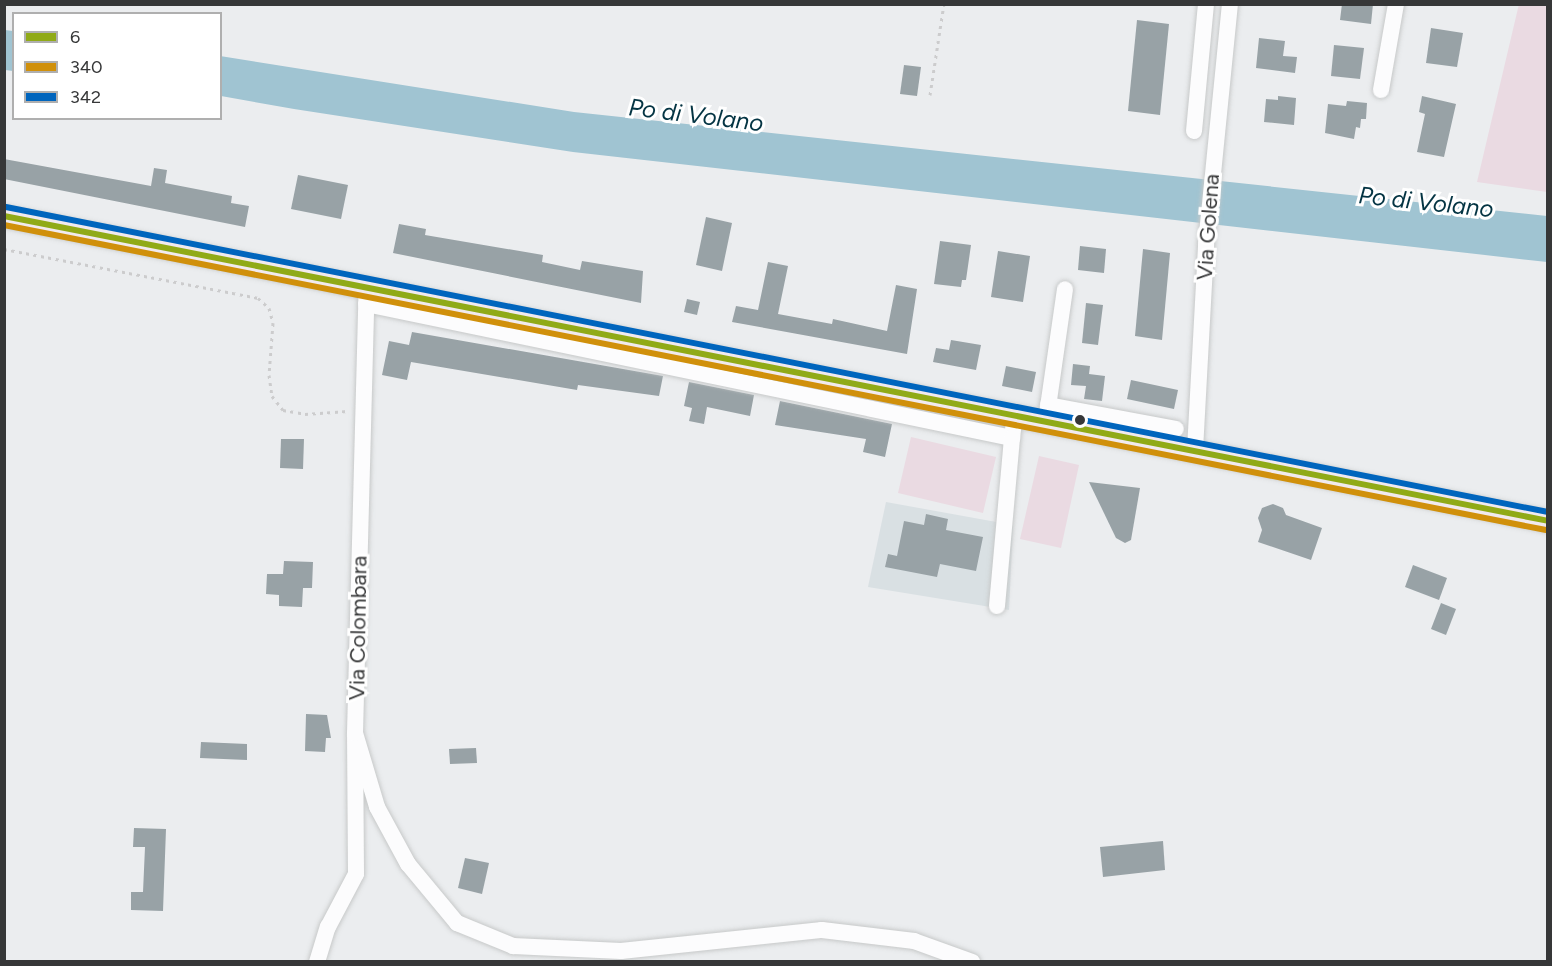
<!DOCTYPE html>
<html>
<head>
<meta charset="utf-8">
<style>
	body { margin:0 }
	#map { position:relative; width:1552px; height:966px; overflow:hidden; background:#ebedef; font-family:Figtree,sans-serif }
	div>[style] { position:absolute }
	.built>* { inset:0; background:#d9e0e3 }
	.green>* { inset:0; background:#eadae2 }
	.water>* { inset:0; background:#a0c4d2 }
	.building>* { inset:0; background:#98a2a6 }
	.path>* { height:3px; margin-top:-1.5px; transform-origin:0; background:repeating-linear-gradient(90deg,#cccccd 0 3px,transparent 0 7.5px) }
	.roads { filter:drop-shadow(0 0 2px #c7c9c9) drop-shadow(0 0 2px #c7c9c9) }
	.minor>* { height:16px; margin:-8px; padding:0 8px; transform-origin:8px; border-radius:8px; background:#fcfcfd }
	.major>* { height:21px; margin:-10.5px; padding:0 10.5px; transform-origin:10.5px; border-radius:10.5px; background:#f1eaee }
	.bus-1>* { height:6px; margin:-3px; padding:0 3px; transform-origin:3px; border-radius:3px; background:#90aa17 }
	.bus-2>* { height:6px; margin:-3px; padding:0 3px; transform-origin:3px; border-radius:3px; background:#d0900b }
	.bus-3>* { height:6px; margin:-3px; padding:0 3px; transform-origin:3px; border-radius:3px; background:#0065bd }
	.dots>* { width:16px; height:16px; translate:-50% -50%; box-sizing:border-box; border:3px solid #fff; border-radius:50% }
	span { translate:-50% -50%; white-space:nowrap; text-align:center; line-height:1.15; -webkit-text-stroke:6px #fff; paint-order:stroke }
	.street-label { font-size:22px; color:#363738 }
	.water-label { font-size:24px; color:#043443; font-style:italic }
	.frame { position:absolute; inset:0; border:6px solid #363738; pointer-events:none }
	.legend { position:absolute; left:12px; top:12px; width:210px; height:108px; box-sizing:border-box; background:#fff; border:2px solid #afafaf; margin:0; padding:8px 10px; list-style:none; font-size:18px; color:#363738 }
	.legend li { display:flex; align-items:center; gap:12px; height:30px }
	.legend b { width:30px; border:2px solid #afafaf }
</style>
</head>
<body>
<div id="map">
	<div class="built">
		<div style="clip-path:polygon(886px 502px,1013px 525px,1009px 610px,868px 587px)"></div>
	</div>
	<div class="green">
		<div style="clip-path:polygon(1519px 4px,1547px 5px,1547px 192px,1477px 182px)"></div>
		<div style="clip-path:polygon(911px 437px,996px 457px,983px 513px,898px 493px)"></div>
		<div style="clip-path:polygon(1039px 456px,1079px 465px,1061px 548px,1020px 539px)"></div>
	</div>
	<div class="water">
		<div style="clip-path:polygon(5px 30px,13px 31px,13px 71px,5px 70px)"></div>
		<div style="clip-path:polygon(220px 56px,574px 112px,1547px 216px,1547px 262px,573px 152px,294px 109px,221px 96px)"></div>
	</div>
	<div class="building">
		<div style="clip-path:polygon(1342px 4px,1373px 4px,1371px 24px,1340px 20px)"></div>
		<div style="clip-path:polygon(1137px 20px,1169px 24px,1160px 115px,1128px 111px)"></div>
		<div style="clip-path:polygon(1431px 28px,1463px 33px,1457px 67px,1426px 63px)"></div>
		<div style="clip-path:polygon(1259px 38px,1285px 41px,1283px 56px,1297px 57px,1295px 73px,1256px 68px)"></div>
		<div style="clip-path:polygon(1334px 45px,1364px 48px,1360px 79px,1331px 76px)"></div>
		<div style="clip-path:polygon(904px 65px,921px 67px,917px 96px,900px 94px)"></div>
		<div style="clip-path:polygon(1278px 96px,1296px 98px,1294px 125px,1264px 122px,1266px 99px,1278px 100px)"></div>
		<div style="clip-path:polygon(1422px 96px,1456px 104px,1444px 157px,1417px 152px,1425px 114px,1419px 112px)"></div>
		<div style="clip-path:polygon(1347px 101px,1367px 103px,1366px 119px,1361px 119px,1360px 128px,1356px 127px,1354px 139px,1325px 133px,1328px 104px,1346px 106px)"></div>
		<div style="clip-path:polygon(4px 159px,151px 186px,154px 168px,167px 170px,165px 183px,232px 196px,231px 203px,249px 206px,245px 227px,4px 179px)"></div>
		<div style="clip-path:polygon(298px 175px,348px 185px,341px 219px,291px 209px)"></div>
		<div style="clip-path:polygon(706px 217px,732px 223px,722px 271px,696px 265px)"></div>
		<div style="clip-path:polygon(399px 224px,426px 229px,425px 235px,543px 255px,542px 262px,580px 270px,582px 261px,643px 271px,641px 303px,393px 253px)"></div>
		<div style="clip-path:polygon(940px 241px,971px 245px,966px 280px,962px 280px,961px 287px,934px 284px)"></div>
		<div style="clip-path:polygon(1080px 246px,1106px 249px,1104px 273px,1078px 270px)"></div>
		<div style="clip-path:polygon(1143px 249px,1170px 253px,1162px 340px,1135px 336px)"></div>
		<div style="clip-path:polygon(998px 251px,1030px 256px,1023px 302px,991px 297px)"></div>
		<div style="clip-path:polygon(768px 262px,788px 266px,778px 314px,832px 324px,833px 319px,887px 331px,896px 285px,917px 289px,907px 354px,732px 322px,736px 306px,758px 310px)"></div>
		<div style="clip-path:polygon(687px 299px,700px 302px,697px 315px,684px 312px)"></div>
		<div style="clip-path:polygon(1086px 303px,1103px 305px,1098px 345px,1082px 343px)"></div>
		<div style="clip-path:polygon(412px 332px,663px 376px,659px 396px,578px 385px,577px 390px,411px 362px,407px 380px,382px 375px,389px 341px,409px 345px)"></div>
		<div style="clip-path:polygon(951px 340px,981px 345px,976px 370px,933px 362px,936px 348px,949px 350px)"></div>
		<div style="clip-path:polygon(1073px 364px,1090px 366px,1089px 374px,1105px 376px,1102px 401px,1084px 399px,1086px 386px,1071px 385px)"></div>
		<div style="clip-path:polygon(1006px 366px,1036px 372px,1032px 392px,1002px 386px)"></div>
		<div style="clip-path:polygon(1131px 380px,1178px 390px,1174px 409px,1127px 399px)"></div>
		<div style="clip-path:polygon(689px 382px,754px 395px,750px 416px,707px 407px,704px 424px,689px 421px,692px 408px,684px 406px)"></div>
		<div style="clip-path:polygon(780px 401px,892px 424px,885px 457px,863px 452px,866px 439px,775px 425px)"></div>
		<div style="clip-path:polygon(281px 439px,304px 439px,303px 469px,280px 468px)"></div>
		<div style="clip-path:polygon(1089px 482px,1140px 488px,1131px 540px,1125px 543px,1116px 538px)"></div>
		<div style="clip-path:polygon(1273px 504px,1283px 508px,1286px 515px,1322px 528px,1311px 560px,1258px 542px,1262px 530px,1258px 518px,1262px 508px)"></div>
		<div style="clip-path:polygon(926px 514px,948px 519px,946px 530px,983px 537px,976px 571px,940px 564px,937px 577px,885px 567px,888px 554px,897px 556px,904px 521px,924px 525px)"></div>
		<div style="clip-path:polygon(284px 561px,313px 562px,312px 588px,303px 588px,302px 607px,279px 606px,279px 595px,266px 594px,267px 574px,283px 574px)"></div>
		<div style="clip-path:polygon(1413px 565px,1447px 578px,1439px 600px,1405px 587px)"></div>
		<div style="clip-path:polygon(1441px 603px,1456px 609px,1446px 635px,1431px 629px)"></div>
		<div style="clip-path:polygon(306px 714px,327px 715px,331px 738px,326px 738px,325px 752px,305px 751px)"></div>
		<div style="clip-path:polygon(201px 742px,247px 744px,247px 760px,200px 758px)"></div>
		<div style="clip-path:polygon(476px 748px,477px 763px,450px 764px,449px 749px)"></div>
		<div style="clip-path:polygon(134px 828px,166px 829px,163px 911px,131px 910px,131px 892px,143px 892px,145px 847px,133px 847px)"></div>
		<div style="clip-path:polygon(1163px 841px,1165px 870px,1103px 877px,1100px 847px)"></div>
		<div style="clip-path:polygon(465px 858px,489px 863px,482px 894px,458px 888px)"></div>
	</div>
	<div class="path">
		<div style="left:930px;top:95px;width:92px;rotate:-81.3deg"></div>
		<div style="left:4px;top:249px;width:259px;rotate:10.9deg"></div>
		<div style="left:258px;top:298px;width:15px;rotate:42deg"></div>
		<div style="left:269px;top:308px;width:16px;rotate:75deg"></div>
		<div style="left:273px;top:323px;width:52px;rotate:94.4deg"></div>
		<div style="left:269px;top:375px;width:21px;rotate:82deg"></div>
		<div style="left:272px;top:396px;width:18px;rotate:52deg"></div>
		<div style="left:283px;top:410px;width:22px;rotate:10deg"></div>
		<div style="left:305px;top:414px;width:43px;rotate:-4deg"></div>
	</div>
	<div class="roads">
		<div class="minor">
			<div style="left:1381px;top:90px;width:87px;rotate:-80.1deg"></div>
			<div style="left:1194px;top:131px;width:128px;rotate:-84.6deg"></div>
			<div style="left:366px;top:304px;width:660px;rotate:11.72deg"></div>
			<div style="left:1012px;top:438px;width:23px;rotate:-83deg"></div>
			<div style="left:1048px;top:405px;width:130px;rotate:10.6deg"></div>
			<div style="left:1046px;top:421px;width:133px;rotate:-81.8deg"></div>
			<div style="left:1195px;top:450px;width:206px;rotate:-86.9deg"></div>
			<div style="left:1206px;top:244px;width:241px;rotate:-84.3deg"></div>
			<div style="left:997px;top:606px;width:169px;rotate:-84.9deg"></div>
			<div style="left:355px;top:733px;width:77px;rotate:73.4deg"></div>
			<div style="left:377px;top:807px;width:65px;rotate:61.5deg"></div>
			<div style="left:408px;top:864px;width:77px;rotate:50.3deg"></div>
			<div style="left:457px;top:923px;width:61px;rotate:22.3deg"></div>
			<div style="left:513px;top:946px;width:108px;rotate:2.7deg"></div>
			<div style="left:621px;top:951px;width:202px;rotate:-6deg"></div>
			<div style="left:822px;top:930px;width:93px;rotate:6.8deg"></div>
			<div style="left:914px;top:941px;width:62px;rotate:19.9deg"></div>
			<div style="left:317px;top:962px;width:37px;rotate:-73deg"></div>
			<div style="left:328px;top:927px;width:60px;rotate:-62.2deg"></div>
			<div style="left:356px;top:874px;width:141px;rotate:-90.4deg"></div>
			<div style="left:355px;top:733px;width:448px;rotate:-88.5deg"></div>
		</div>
		<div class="major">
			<div style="left:4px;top:216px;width:1574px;rotate:11.17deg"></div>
		</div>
	</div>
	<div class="bus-1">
		<div style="left:4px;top:216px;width:1574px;rotate:11.17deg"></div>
	</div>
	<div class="bus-2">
		<div style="left:4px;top:225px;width:1572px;rotate:11.19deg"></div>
	</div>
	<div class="bus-3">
		<div style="left:6px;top:207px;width:1572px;rotate:11.19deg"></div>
	</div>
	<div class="dots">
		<div style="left:1080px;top:420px;background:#363738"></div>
	</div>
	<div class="street-label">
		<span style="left:1208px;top:227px;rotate:-86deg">Via Golena</span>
		<span style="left:358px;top:628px;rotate:-89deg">Via Colombara</span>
	</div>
	<div class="water-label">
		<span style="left:696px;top:115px;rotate:7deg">Po di Volano</span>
		<span style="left:1426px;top:202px;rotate:6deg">Po di Volano</span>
	</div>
	<div class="frame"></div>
	<ul class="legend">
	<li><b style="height:8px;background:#90aa17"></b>6</li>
	<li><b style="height:8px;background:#d0900b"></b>340</li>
	<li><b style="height:8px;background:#0065bd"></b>342</li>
	</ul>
</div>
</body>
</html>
